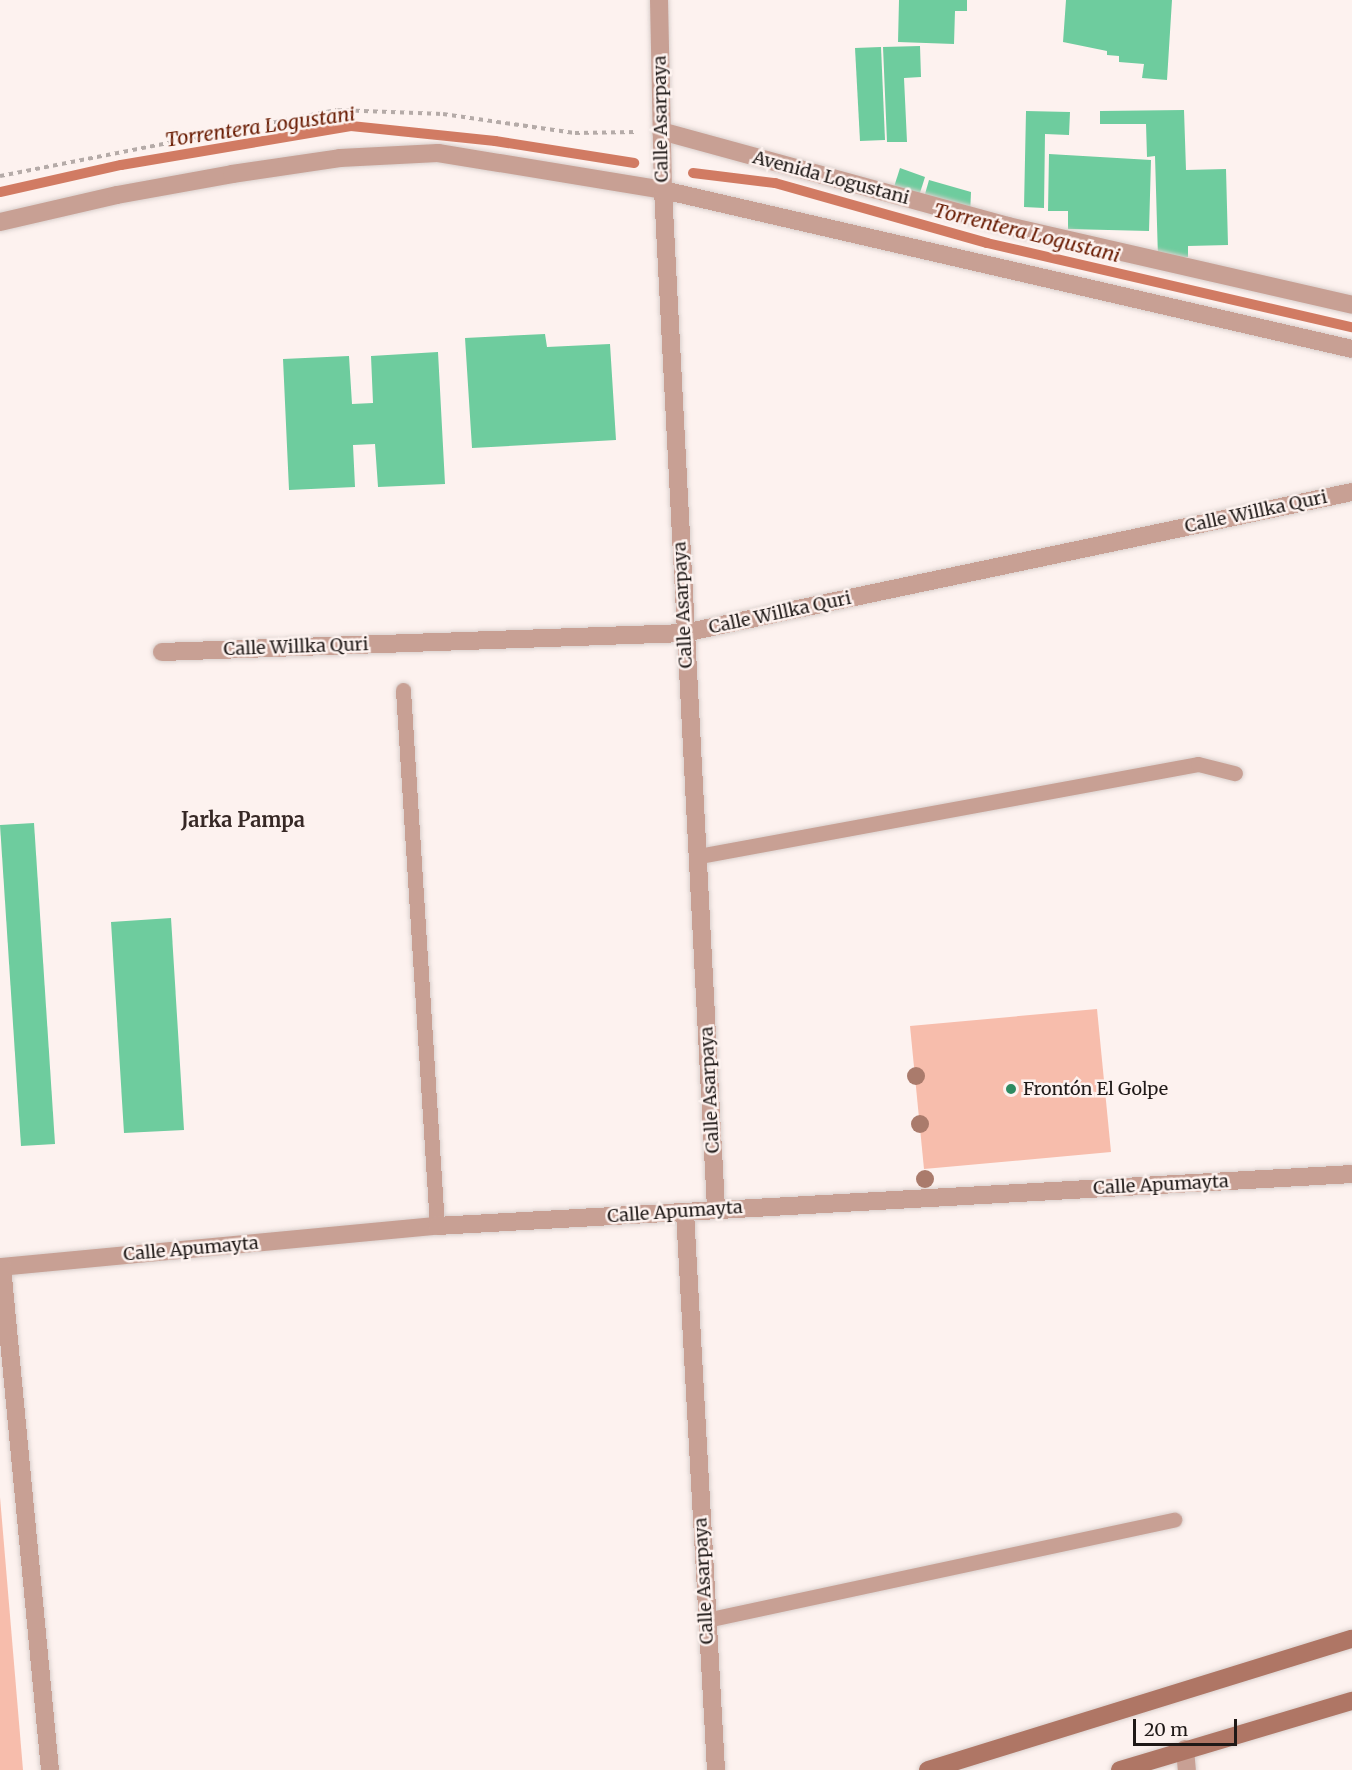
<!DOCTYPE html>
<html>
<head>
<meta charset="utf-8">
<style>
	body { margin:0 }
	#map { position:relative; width:1352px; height:1770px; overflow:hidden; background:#fdf2ef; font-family:Merriweather,serif }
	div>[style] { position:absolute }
	.green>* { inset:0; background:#f7bdac }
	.stream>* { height:10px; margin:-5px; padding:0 5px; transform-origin:5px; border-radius:5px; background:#d17b63 }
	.building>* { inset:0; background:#6ecc9e }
	.path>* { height:4px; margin-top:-2px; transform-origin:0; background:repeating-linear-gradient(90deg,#b5aba8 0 4.5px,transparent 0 9px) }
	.roads { filter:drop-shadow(0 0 2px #d9cfcc) drop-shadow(0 0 2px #d9cfcc) }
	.lane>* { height:15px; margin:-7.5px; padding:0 7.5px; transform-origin:7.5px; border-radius:7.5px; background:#c8a094 }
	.street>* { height:18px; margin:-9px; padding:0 9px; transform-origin:9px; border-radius:9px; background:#c8a094 }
	.secondary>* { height:18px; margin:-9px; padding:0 9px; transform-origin:9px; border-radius:9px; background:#af7665 }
	.trees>* { width:18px; height:18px; margin:-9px; border-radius:50%; background:#aa7b6c }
	.dots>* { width:16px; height:16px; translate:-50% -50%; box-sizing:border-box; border:3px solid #fdf2ef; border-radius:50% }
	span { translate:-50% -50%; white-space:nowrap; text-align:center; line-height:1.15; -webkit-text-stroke:5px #fdf2ef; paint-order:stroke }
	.street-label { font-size:18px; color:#1f1917 }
	.poi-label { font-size:18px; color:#1f1917 }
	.left { translate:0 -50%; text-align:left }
	.water-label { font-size:20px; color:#691c03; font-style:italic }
	.neighbourhood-label { font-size:20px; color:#362825; font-weight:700 }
	.scale { position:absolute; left:1133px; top:1719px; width:104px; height:27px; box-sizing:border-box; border:3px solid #1f1917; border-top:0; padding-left:8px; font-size:18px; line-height:21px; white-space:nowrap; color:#1f1917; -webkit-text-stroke:4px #fdf2ef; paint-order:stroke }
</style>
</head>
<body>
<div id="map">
	<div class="green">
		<div style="clip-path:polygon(1097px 1009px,1111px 1152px,924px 1169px,910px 1026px)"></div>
		<div style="clip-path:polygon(0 1497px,23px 1770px,0 1770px)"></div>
	</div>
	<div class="stream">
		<div style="left:693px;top:173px;width:83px;rotate:7deg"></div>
		<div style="left:775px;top:183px;width:220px;rotate:15.8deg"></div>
		<div style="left:987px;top:243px;width:375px;rotate:13deg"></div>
		<div style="left:0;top:192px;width:124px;rotate:-12.6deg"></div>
		<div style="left:121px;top:165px;width:233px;rotate:-9.6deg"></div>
		<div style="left:351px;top:126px;width:145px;rotate:5.9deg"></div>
		<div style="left:495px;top:141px;width:141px;rotate:9deg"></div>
	</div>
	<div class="building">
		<div style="clip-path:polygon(899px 0,967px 0,967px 11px,955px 11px,954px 44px,898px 42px)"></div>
		<div style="clip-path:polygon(1066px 0,1172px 0,1167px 80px,1142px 78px,1144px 64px,1119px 62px,1119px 56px,1107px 55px,1107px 51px,1063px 42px)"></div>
		<div style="clip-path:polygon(920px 46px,921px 77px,904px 78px,907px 142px,887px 142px,883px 47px)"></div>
		<div style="clip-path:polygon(881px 47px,885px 140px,860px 141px,855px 48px)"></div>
		<div style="clip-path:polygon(1184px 110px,1186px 170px,1226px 169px,1228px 245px,1188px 246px,1188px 257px,1158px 258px,1155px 156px,1147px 157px,1146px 124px,1100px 124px,1100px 111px)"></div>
		<div style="clip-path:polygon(1026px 111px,1070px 112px,1069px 135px,1045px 134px,1044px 208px,1024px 207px)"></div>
		<div style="clip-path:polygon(1049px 154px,1151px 160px,1149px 231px,1068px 229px,1068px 211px,1048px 211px)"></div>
		<div style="clip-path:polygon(900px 168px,925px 177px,919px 196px,894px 187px)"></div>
		<div style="clip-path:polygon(929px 180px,971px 192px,970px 215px,923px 201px)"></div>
		<div style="clip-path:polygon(545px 334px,547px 347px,610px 344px,616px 440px,472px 448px,465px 338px)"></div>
		<div style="clip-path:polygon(438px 352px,445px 484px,378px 487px,375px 444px,353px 445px,355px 487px,289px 490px,283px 359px,349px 356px,352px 404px,373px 403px,371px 356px)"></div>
		<div style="clip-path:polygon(34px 823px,55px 1144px,21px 1146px,0 825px)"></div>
		<div style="clip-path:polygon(171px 918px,184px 1130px,124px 1133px,111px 922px)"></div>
	</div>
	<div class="path">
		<div style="left:0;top:176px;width:343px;rotate:-11.1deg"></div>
		<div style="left:337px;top:110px;width:106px;rotate:2.2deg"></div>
		<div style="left:443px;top:114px;width:133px;rotate:8.2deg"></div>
		<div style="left:575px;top:133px;width:61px;rotate:-0.9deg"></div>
	</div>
	<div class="roads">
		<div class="lane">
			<div style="left:403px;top:690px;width:537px;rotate:86.37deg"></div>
			<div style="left:699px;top:856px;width:507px;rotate:-10.45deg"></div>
			<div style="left:1198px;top:764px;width:38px;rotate:14deg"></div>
			<div style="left:706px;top:1620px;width:479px;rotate:-12.1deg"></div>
		</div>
		<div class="street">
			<div style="left:659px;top:0;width:190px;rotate:88.8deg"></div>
			<div style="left:663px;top:190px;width:1020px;rotate:87.02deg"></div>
			<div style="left:661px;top:131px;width:360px;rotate:15.3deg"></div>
			<div style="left:1008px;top:226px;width:353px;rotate:12.9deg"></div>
			<div style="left:0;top:222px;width:120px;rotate:-13deg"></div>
			<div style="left:117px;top:195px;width:117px;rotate:-10.3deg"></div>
			<div style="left:232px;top:174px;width:109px;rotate:-8.4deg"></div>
			<div style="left:340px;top:158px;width:98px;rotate:-2.9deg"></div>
			<div style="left:438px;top:153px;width:228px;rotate:9.3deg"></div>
			<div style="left:663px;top:190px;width:707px;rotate:12.99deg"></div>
			<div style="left:162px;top:652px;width:522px;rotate:-2.08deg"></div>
			<div style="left:684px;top:633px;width:683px;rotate:-11.92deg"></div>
			<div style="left:685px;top:1212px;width:559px;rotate:86.82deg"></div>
			<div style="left:0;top:1267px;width:439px;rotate:-5.4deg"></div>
			<div style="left:437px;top:1226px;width:916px;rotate:-3.25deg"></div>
			<div style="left:2px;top:1267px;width:505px;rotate:84.55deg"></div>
			<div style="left:1185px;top:1749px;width:21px;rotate:85deg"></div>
		</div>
		<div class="secondary">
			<div style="left:928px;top:1770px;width:444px;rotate:-17.2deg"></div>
			<div style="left:1120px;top:1770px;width:242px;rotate:-16.6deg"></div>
		</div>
	</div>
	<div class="trees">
		<div style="left:916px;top:1076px"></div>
		<div style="left:920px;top:1124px"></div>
		<div style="left:925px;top:1179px"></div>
	</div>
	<div class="dots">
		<div style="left:1011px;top:1089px;background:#2e8b62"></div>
	</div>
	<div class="street-label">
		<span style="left:661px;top:119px;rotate:-91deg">Calle Asarpaya</span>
		<span style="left:831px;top:178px;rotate:15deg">Avenida Logustani</span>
		<span style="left:1256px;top:512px;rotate:-12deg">Calle Willka Quri</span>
		<span style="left:683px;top:605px;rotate:-93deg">Calle Asarpaya</span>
		<span style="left:780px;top:613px;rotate:-12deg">Calle Willka Quri</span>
		<span style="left:296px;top:647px;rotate:-2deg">Calle Willka Quri</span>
		<span style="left:710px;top:1090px;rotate:-93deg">Calle Asarpaya</span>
		<span style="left:1161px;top:1185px;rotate:-3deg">Calle Apumayta</span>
		<span style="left:675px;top:1212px;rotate:-4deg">Calle Apumayta</span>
		<span style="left:191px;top:1249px;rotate:-5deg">Calle Apumayta</span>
		<span style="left:704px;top:1581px;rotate:-93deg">Calle Asarpaya</span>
	</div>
	<div class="poi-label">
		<span class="left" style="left:1023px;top:1089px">Frontón El Golpe</span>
	</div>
	<div class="water-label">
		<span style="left:260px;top:126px;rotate:-8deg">Torrentera Logustani</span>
		<span style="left:1027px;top:232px;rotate:14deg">Torrentera Logustani</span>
	</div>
	<div class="neighbourhood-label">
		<span style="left:243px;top:819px">Jarka Pampa</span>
	</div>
	<div class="scale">20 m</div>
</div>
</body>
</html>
